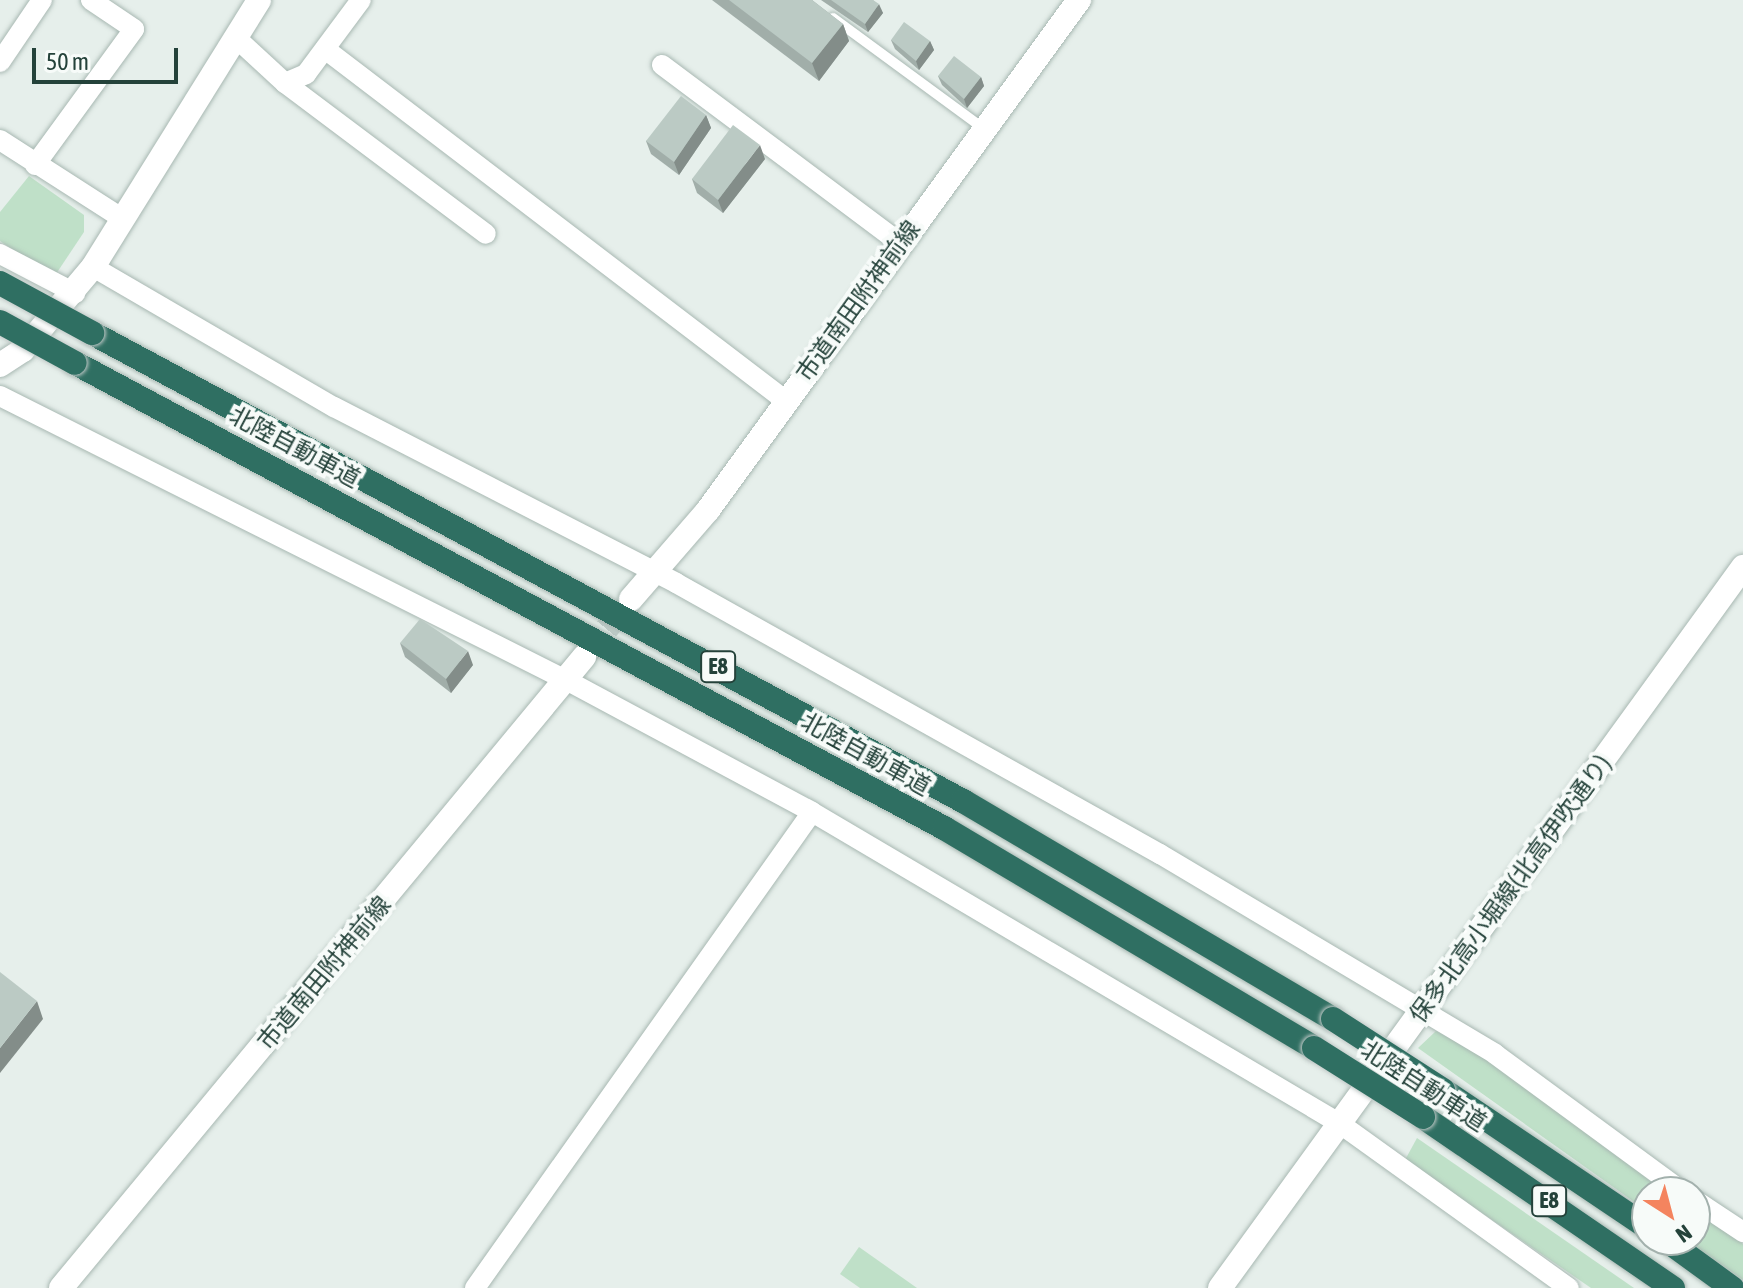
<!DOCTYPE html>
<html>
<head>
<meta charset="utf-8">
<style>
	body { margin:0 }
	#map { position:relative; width:1743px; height:1288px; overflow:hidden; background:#e6efeb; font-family:"Asap Condensed","Noto Sans JP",sans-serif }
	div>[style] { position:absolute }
	.green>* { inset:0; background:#bfe0c8 }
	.tertiary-tunnel>* { height:24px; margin-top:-12px; transform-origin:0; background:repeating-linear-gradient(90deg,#bfccc8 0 24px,transparent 0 36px) }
	.roads { filter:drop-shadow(0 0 2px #a8b8b2) drop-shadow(0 0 2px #a8b8b2) }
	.service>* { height:10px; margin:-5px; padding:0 5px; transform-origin:5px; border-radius:5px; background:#fff }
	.minor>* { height:20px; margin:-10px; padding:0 10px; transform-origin:10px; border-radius:10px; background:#fff }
	.tertiary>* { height:24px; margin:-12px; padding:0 12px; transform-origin:12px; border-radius:12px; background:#fff }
	.motorway>* { height:24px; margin:-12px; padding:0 12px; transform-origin:12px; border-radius:12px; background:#2f6f62 }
	.bridges { filter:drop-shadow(0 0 2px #c2cac8) drop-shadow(0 0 2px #c2cac8) }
	.motorway-bridge>* { height:24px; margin:-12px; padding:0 12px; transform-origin:12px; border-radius:12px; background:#2f6f62 }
	.wall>* { inset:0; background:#a1aea9 }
	.shaded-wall>* { inset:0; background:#838d89 }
	.building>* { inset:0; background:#bbcac4 }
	span { translate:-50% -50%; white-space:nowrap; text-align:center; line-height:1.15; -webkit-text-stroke:8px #f7fbf9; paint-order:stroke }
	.shield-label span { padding:2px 6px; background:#f7fbf9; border:2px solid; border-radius:6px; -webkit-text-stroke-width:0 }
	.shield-label { font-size:22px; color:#24423a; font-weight:700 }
	.street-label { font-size:24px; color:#24423a }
	.north { position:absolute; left:1631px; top:1176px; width:80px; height:80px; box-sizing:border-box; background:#f7fbf9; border:2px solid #a3b1ad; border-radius:50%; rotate:144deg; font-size:22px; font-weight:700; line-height:32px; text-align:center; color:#24423a }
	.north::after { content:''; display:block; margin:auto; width:28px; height:36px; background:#f4845f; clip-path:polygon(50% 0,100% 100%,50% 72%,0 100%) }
	.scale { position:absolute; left:32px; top:48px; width:146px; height:36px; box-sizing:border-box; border:4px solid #24423a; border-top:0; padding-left:10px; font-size:24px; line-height:28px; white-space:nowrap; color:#24423a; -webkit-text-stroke:6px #f7fbf9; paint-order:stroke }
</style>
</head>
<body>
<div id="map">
	<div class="green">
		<div style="clip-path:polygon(29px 176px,84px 215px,84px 232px,54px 277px,0 241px,0 212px)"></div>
		<div style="clip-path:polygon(1436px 1031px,1498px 1061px,1673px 1192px,1647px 1192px,1647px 1211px,1418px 1048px)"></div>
		<div style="clip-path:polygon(1417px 1138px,1634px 1288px,1591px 1288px,1405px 1160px)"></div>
		<div style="clip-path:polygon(1695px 1208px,1743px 1244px,1743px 1280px,1687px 1240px,1695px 1240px)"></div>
		<div style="clip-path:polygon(859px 1247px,917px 1288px,860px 1288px,840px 1274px)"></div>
	</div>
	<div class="tertiary-tunnel">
		<div style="left:584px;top:657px;width:73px;rotate:-51.1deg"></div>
	</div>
	<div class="roads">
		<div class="service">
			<div style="left:833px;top:18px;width:186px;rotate:36.3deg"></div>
		</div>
		<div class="minor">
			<div style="left:235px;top:37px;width:68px;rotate:42.6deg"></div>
			<div style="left:285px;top:83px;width:251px;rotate:36.9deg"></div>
			<div style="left:325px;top:49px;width:580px;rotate:37.36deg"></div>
			<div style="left:0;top:62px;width:75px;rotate:-55.9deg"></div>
			<div style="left:662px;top:65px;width:297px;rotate:36.8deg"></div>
			<div style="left:285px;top:83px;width:23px;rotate:-23deg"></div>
			<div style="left:306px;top:74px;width:92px;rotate:-53.4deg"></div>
			<div style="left:0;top:140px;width:146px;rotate:32.7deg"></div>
			<div style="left:35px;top:165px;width:168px;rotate:-53.9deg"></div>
			<div style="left:134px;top:29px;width:52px;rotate:-146deg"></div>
			<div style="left:0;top:254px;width:85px;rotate:27.5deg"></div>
			<div style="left:93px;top:267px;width:279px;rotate:30.2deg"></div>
			<div style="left:334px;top:407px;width:385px;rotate:27.2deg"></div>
			<div style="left:676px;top:583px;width:555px;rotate:29.25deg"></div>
			<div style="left:1160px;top:854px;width:390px;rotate:30.8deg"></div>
			<div style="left:1495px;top:1054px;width:233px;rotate:36.3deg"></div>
			<div style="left:0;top:396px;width:635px;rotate:26.65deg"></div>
			<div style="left:568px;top:681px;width:277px;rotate:28.2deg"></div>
			<div style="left:812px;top:812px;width:612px;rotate:30.55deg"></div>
			<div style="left:1339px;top:1123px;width:283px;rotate:35.7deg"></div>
			<div style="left:1695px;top:1200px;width:58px;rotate:33.7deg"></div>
			<div style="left:475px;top:1288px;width:583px;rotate:-54.7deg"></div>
		</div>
		<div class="tertiary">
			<div style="left:0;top:365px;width:27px;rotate:-33deg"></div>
			<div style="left:23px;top:350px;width:109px;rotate:-49.9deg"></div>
			<div style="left:93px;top:267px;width:314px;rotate:-58.1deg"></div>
			<div style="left:631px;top:599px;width:118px;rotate:-49.1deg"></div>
			<div style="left:708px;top:510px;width:631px;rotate:-53.97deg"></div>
			<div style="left:61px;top:1288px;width:820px;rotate:-50.35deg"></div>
			<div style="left:1220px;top:1288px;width:891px;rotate:-54.04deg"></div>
		</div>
		<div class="motorway">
			<div style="left:92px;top:333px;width:989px;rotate:28.25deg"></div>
			<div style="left:963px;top:801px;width:429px;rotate:30.5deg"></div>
			<div style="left:75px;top:363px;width:986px;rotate:28.15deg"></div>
			<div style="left:944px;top:828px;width:430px;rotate:30.7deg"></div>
			<div style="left:1443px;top:1090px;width:246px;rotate:33.9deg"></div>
			<div style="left:1423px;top:1117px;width:303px;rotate:34.4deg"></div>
			<div style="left:1666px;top:1240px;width:82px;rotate:36deg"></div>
		</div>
	</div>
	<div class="bridges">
		<div class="motorway-bridge">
			<div style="left:0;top:283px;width:105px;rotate:28.5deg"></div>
			<div style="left:0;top:322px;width:85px;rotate:28.7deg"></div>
			<div style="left:1333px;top:1019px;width:131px;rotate:32.8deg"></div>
			<div style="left:1314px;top:1048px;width:129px;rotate:32.3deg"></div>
		</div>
	</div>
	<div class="wall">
		<div style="clip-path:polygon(712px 0,812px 0,843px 24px,849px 41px,819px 81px)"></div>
		<div style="clip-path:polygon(821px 0,873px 0,883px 13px,868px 32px)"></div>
		<div style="clip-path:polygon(891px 40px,930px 41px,934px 50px,919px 70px,895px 49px)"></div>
		<div style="clip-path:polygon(938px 76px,981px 77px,984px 86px,967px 108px,942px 85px)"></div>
		<div style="clip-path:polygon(706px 115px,711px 128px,679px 175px,651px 154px,646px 141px)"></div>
		<div style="clip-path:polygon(765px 159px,723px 213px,697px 193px,692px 179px)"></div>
		<div style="clip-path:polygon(400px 643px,473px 665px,451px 693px,405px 657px)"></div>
	</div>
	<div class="shaded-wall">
		<div style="clip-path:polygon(879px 4px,883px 13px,868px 32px,865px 24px)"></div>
		<div style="clip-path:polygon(843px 24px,849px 41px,819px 81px,812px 63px)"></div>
		<div style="clip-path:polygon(930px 41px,934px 50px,919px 70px,916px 61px)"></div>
		<div style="clip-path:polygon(981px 77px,984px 86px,967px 108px,964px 99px)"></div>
		<div style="clip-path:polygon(706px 115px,711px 128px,679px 175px,674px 162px)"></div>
		<div style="clip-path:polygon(760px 145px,765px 159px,723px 213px,718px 200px)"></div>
		<div style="clip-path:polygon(468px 651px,473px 665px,451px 693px,446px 679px)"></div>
		<div style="clip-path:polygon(37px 1001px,43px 1019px,0 1073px,0 1048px)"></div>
	</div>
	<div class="building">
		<div style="clip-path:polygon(729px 0,812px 0,843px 24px,812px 63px)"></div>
		<div style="clip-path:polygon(831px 0,873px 0,879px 4px,865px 24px)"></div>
		<div style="clip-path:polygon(904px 22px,930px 41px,916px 61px,891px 40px)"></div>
		<div style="clip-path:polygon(954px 56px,981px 77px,964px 99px,938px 76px)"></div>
		<div style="clip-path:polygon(681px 96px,706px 115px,674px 162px,646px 141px)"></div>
		<div style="clip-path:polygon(733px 125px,760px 145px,718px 200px,692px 179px)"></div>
		<div style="clip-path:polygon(420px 619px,468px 651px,446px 679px,400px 643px)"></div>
		<div style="clip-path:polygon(0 972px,37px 1001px,0 1048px)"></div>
	</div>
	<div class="shield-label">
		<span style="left:718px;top:667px">E8</span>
		<span style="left:1549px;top:1201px">E8</span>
	</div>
	<div class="street-label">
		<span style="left:858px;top:301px;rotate:-54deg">市道南田附神前線</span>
		<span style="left:295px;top:447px;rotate:28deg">北陸自動車道</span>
		<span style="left:866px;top:754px;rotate:29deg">北陸自動車道</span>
		<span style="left:1510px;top:889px;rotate:-54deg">保多北高小堀線(北高伊吹通り)</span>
		<span style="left:324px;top:973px;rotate:-50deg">市道南田附神前線</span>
		<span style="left:1424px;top:1086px;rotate:33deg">北陸自動車道</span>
	</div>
	<div class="north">N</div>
	<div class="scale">50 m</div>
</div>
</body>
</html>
